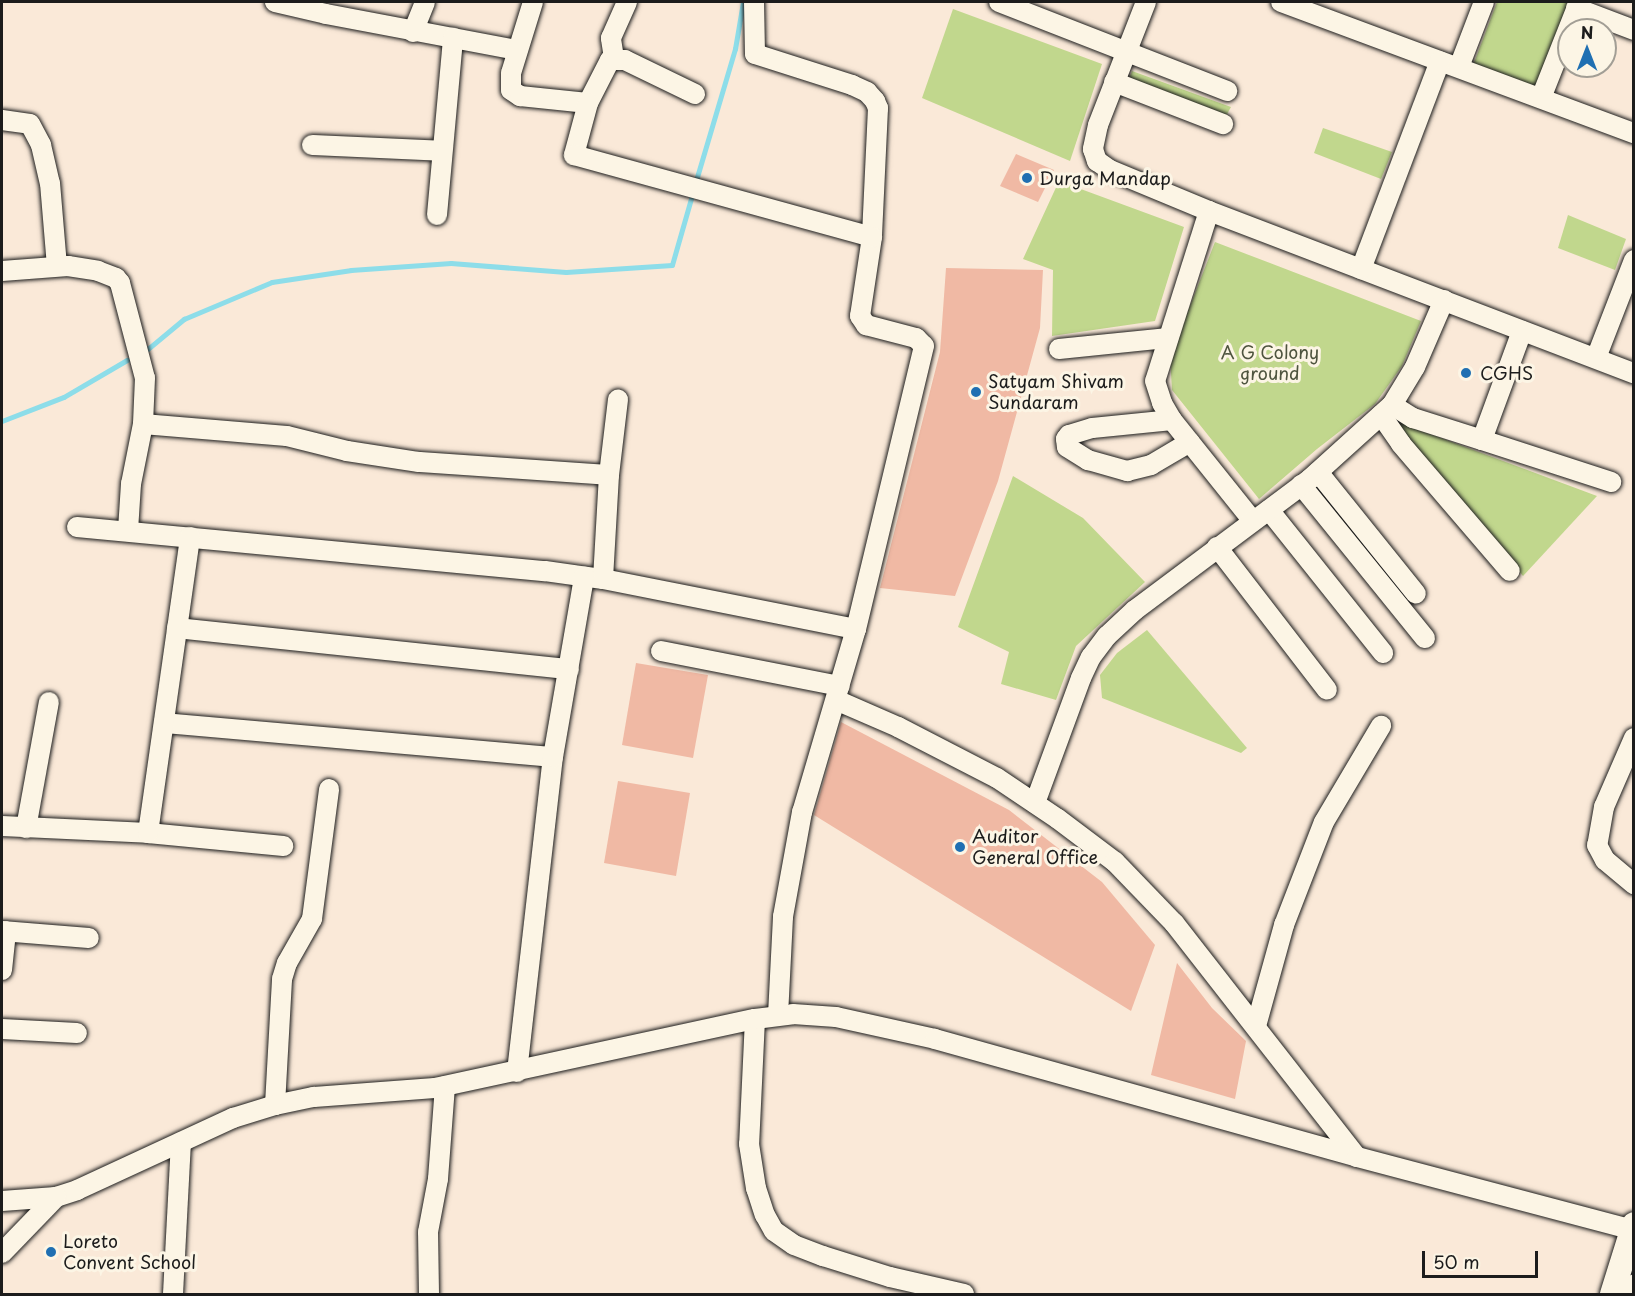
<!DOCTYPE html>
<html>
<head>
<meta charset="utf-8">
<style>
	body { margin:0 }
	#map { position:relative; width:1635px; height:1296px; overflow:hidden; background:#fae9d8; font-family:"Playpen Sans",sans-serif }
	div>[style] { position:absolute }
	.green>* { inset:0; background:#c1d78d }
	.stream>* { height:4.5px; margin:-2.25px; padding:0 2.25px; transform-origin:2.25px; border-radius:2.25px; background:#8ddde9 }
	.building>* { inset:0; background:#f0b9a4 }
	.roads { filter:drop-shadow(0 0 2px #1c1c1c) drop-shadow(0 0 2px #1c1c1c) }
	.minor>* { height:20px; margin:-10px; padding:0 10px; transform-origin:10px; border-radius:10px; background:#fcf5e5 }
	.major>* { height:24px; margin:-12px; padding:0 12px; transform-origin:12px; border-radius:12px; background:#fcf5e5 }
	.dots>* { width:16px; height:16px; translate:-50% -50%; box-sizing:border-box; border:3px solid #fcf5e5; border-radius:50% }
	span { translate:-50% -50%; white-space:nowrap; text-align:center; line-height:1.15; -webkit-text-stroke:6px #fcf5e5; paint-order:stroke }
	.poi-label { font-size:18px; color:#1c1c1c }
	.left { translate:0 -50%; text-align:left }
	.park-label { font-size:18px; color:#4e543e }
	.frame { position:absolute; inset:0; border:3px solid #1c1c1c; pointer-events:none }
	.north { position:absolute; left:1557px; top:18px; width:60px; height:60px; box-sizing:border-box; background:#fcf5e5; border:2px solid #a29e95; border-radius:50%; rotate:0deg; font-size:16px; font-weight:700; line-height:24px; text-align:center; color:#1c1c1c }
	.north::after { content:''; display:block; margin:auto; width:21px; height:27px; background:#1f6fb2; clip-path:polygon(50% 0,100% 100%,50% 72%,0 100%) }
	.scale { position:absolute; left:1422px; top:1251px; width:116px; height:27px; box-sizing:border-box; border:3px solid #1c1c1c; border-top:0; padding-left:8px; font-size:18px; line-height:21px; white-space:nowrap; color:#1c1c1c; -webkit-text-stroke:4px #fcf5e5; paint-order:stroke }
</style>
</head>
<body>
<div id="map">
	<div class="green">
		<div style="clip-path:polygon(1497px 2px,1572px 2px,1535px 93px,1472px 68px)"></div>
		<div style="clip-path:polygon(953px 9px,1102px 64px,1070px 161px,922px 98px)"></div>
		<div style="clip-path:polygon(1132px 71px,1231px 107px,1226px 116px,1129px 79px)"></div>
		<div style="clip-path:polygon(1323px 128px,1392px 152px,1381px 179px,1314px 153px)"></div>
		<div style="clip-path:polygon(1059px 181px,1184px 227px,1155px 321px,1052px 336px,1053px 270px,1023px 259px)"></div>
		<div style="clip-path:polygon(1568px 215px,1626px 239px,1615px 270px,1558px 248px)"></div>
		<div style="clip-path:polygon(1215px 242px,1421px 321px,1402px 366px,1375px 404px,1317px 449px,1259px 499px,1172px 390px,1170px 357px)"></div>
		<div style="clip-path:polygon(1398px 422px,1597px 496px,1523px 576px,1398px 429px)"></div>
		<div style="clip-path:polygon(1013px 476px,1083px 518px,1145px 582px,1076px 646px,1056px 700px,1001px 684px,1009px 652px,958px 627px)"></div>
		<div style="clip-path:polygon(1318px 483px,1408px 594px,1402px 598px,1311px 488px)"></div>
		<div style="clip-path:polygon(1147px 630px,1247px 748px,1241px 753px,1102px 698px,1100px 675px,1117px 653px)"></div>
	</div>
	<div class="stream">
		<div style="left:695px;top:184px;width:141px;rotate:-73.5deg"></div>
		<div style="left:735px;top:49px;width:48px;rotate:-80.3deg"></div>
		<div style="left:148px;top:349px;width:47px;rotate:-39.8deg"></div>
		<div style="left:184px;top:319px;width:95px;rotate:-22.8deg"></div>
		<div style="left:272px;top:282px;width:80px;rotate:-8.6deg"></div>
		<div style="left:351px;top:270px;width:100px;rotate:-4deg"></div>
		<div style="left:451px;top:263px;width:115px;rotate:4.5deg"></div>
		<div style="left:566px;top:272px;width:106px;rotate:-3.8deg"></div>
		<div style="left:672px;top:265px;width:76px;rotate:-74deg"></div>
		<div style="left:2px;top:421px;width:66px;rotate:-21.2deg"></div>
		<div style="left:64px;top:397px;width:73px;rotate:-30.4deg"></div>
	</div>
	<div class="building">
		<div style="clip-path:polygon(1016px 154px,1054px 170px,1038px 202px,1000px 186px)"></div>
		<div style="clip-path:polygon(946px 268px,1043px 270px,1040px 328px,998px 481px,955px 596px,880px 588px,940px 352px)"></div>
		<div style="clip-path:polygon(636px 663px,708px 675px,693px 758px,622px 745px)"></div>
		<div style="clip-path:polygon(841px 722px,1009px 810px,1102px 882px,1155px 945px,1131px 1011px,814px 815px)"></div>
		<div style="clip-path:polygon(618px 781px,690px 793px,676px 876px,604px 863px)"></div>
		<div style="clip-path:polygon(1177px 963px,1212px 1008px,1246px 1041px,1235px 1099px,1151px 1075px)"></div>
	</div>
	<div class="roads">
		<div class="minor">
			<div style="left:275px;top:2px;width:52px;rotate:13.2deg"></div>
			<div style="left:326px;top:14px;width:194px;rotate:10.7deg"></div>
			<div style="left:533px;top:2px;width:74px;rotate:107.2deg"></div>
			<div style="left:511px;top:73px;width:17px;rotate:90deg"></div>
			<div style="left:511px;top:90px;width:11px;rotate:34deg"></div>
			<div style="left:520px;top:96px;width:68px;rotate:5.9deg"></div>
			<div style="left:754px;top:2px;width:52px;rotate:88.9deg"></div>
			<div style="left:755px;top:54px;width:102px;rotate:17.7deg"></div>
			<div style="left:852px;top:85px;width:17px;rotate:25deg"></div>
			<div style="left:867px;top:92px;width:12px;rotate:48deg"></div>
			<div style="left:875px;top:101px;width:8px;rotate:67deg"></div>
			<div style="left:878px;top:108px;width:129px;rotate:92.7deg"></div>
			<div style="left:872px;top:237px;width:80px;rotate:98.6deg"></div>
			<div style="left:860px;top:316px;width:11px;rotate:56deg"></div>
			<div style="left:866px;top:325px;width:52px;rotate:14.6deg"></div>
			<div style="left:916px;top:338px;width:11px;rotate:45deg"></div>
			<div style="left:924px;top:346px;width:291px;rotate:103.5deg"></div>
			<div style="left:856px;top:629px;width:191px;rotate:106.4deg"></div>
			<div style="left:802px;top:812px;width:107px;rotate:100.3deg"></div>
			<div style="left:783px;top:917px;width:98px;rotate:92.9deg"></div>
			<div style="left:999px;top:2px;width:245px;rotate:21.3deg"></div>
			<div style="left:1146px;top:2px;width:132px;rotate:111.3deg"></div>
			<div style="left:1098px;top:125px;width:25px;rotate:102deg"></div>
			<div style="left:1093px;top:149px;width:13px;rotate:72deg"></div>
			<div style="left:1097px;top:161px;width:16px;rotate:35deg"></div>
			<div style="left:1110px;top:170px;width:107px;rotate:22.5deg"></div>
			<div style="left:1209px;top:211px;width:455px;rotate:20.9deg"></div>
			<div style="left:1281px;top:2px;width:377px;rotate:20.4deg"></div>
			<div style="left:1576px;top:8px;width:62px;rotate:20.8deg"></div>
			<div style="left:413px;top:32px;width:32px;rotate:-68deg"></div>
			<div style="left:614px;top:58px;width:20px;rotate:-99deg"></div>
			<div style="left:611px;top:38px;width:39px;rotate:-66deg"></div>
			<div style="left:1459px;top:67px;width:70px;rotate:-69deg"></div>
			<div style="left:1114px;top:82px;width:117px;rotate:21.1deg"></div>
			<div style="left:695px;top:94px;width:78px;rotate:-154.1deg"></div>
			<div style="left:625px;top:60px;width:15px;rotate:180deg"></div>
			<div style="left:610px;top:60px;width:48px;rotate:117.1deg"></div>
			<div style="left:588px;top:103px;width:54px;rotate:105.1deg"></div>
			<div style="left:574px;top:155px;width:309px;rotate:15.4deg"></div>
			<div style="left:1541px;top:98px;width:103px;rotate:-68.4deg"></div>
			<div style="left:2px;top:120px;width:28px;rotate:8deg"></div>
			<div style="left:30px;top:124px;width:24px;rotate:62deg"></div>
			<div style="left:41px;top:145px;width:39px;rotate:77deg"></div>
			<div style="left:50px;top:183px;width:83px;rotate:85.2deg"></div>
			<div style="left:312px;top:145px;width:130px;rotate:2.6deg"></div>
			<div style="left:1209px;top:211px;width:178px;rotate:107.6deg"></div>
			<div style="left:1155px;top:381px;width:23px;rotate:72deg"></div>
			<div style="left:1162px;top:403px;width:20px;rotate:60deg"></div>
			<div style="left:1172px;top:420px;width:129px;rotate:51.3deg"></div>
			<div style="left:437px;top:215px;width:178px;rotate:-84.8deg"></div>
			<div style="left:1361px;top:269px;width:222px;rotate:-69.2deg"></div>
			<div style="left:2px;top:271px;width:66px;rotate:-4.3deg"></div>
			<div style="left:68px;top:266px;width:30px;rotate:9deg"></div>
			<div style="left:98px;top:271px;width:19px;rotate:21deg"></div>
			<div style="left:116px;top:278px;width:6px;rotate:51deg"></div>
			<div style="left:120px;top:283px;width:98px;rotate:75.3deg"></div>
			<div style="left:145px;top:378px;width:46px;rotate:92.5deg"></div>
			<div style="left:143px;top:424px;width:61px;rotate:101.3deg"></div>
			<div style="left:131px;top:484px;width:47px;rotate:93.7deg"></div>
			<div style="left:1522px;top:331px;width:116px;rotate:110.2deg"></div>
			<div style="left:1482px;top:440px;width:136px;rotate:18deg"></div>
			<div style="left:1059px;top:349px;width:110px;rotate:-5.8deg"></div>
			<div style="left:1596px;top:358px;width:105px;rotate:-68.8deg"></div>
			<div style="left:1392px;top:405px;width:25px;rotate:32deg"></div>
			<div style="left:1413px;top:418px;width:72px;rotate:17.7deg"></div>
			<div style="left:1381px;top:415px;width:35px;rotate:55deg"></div>
			<div style="left:1401px;top:444px;width:167px;rotate:49.4deg"></div>
			<div style="left:1172px;top:420px;width:80px;rotate:174.3deg"></div>
			<div style="left:1092px;top:428px;width:24px;rotate:163deg"></div>
			<div style="left:1069px;top:435px;width:5px;rotate:127deg"></div>
			<div style="left:1066px;top:439px;width:8px;rotate:83deg"></div>
			<div style="left:1067px;top:447px;width:25px;rotate:32deg"></div>
			<div style="left:1088px;top:460px;width:41px;rotate:15.8deg"></div>
			<div style="left:1127px;top:471px;width:25px;rotate:-14deg"></div>
			<div style="left:1151px;top:465px;width:45px;rotate:-30.5deg"></div>
			<div style="left:143px;top:424px;width:144px;rotate:4.8deg"></div>
			<div style="left:287px;top:436px;width:62px;rotate:14deg"></div>
			<div style="left:347px;top:451px;width:73px;rotate:8.7deg"></div>
			<div style="left:419px;top:462px;width:190px;rotate:3.9deg"></div>
			<div style="left:1318px;top:472px;width:156px;rotate:51.2deg"></div>
			<div style="left:1301px;top:485px;width:197px;rotate:51deg"></div>
			<div style="left:1269px;top:510px;width:183px;rotate:51.4deg"></div>
			<div style="left:77px;top:527px;width:470px;rotate:5.4deg"></div>
			<div style="left:545px;top:571px;width:59px;rotate:7.9deg"></div>
			<div style="left:603px;top:579px;width:258px;rotate:11.2deg"></div>
			<div style="left:1217px;top:547px;width:180px;rotate:52.4deg"></div>
			<div style="left:603px;top:579px;width:104px;rotate:-86.7deg"></div>
			<div style="left:609px;top:475px;width:76px;rotate:-83.2deg"></div>
			<div style="left:177px;top:628px;width:394px;rotate:6deg"></div>
			<div style="left:661px;top:651px;width:182px;rotate:11.1deg"></div>
			<div style="left:836px;top:700px;width:68px;rotate:23.5deg"></div>
			<div style="left:898px;top:727px;width:111px;rotate:27.3deg"></div>
			<div style="left:997px;top:778px;width:73px;rotate:33.9deg"></div>
			<div style="left:1058px;top:819px;width:71px;rotate:37deg"></div>
			<div style="left:1115px;top:862px;width:85px;rotate:46deg"></div>
			<div style="left:1174px;top:923px;width:297px;rotate:52deg"></div>
			<div style="left:164px;top:723px;width:390px;rotate:5deg"></div>
			<div style="left:1634px;top:738px;width:75px;rotate:113.5deg"></div>
			<div style="left:1604px;top:807px;width:39px;rotate:100deg"></div>
			<div style="left:1597px;top:845px;width:17px;rotate:62deg"></div>
			<div style="left:1605px;top:860px;width:38px;rotate:40deg"></div>
			<div style="left:1035px;top:803px;width:133px;rotate:-69.8deg"></div>
			<div style="left:1081px;top:678px;width:23px;rotate:-65deg"></div>
			<div style="left:1091px;top:657px;width:26px;rotate:-53deg"></div>
			<div style="left:1107px;top:636px;width:38px;rotate:-43deg"></div>
			<div style="left:1135px;top:610px;width:219px;rotate:-36.8deg"></div>
			<div style="left:1310px;top:479px;width:110px;rotate:-42.1deg"></div>
			<div style="left:1392px;top:405px;width:44px;rotate:-58.8deg"></div>
			<div style="left:1415px;top:367px;width:73px;rotate:-66.6deg"></div>
			<div style="left:2px;top:826px;width:146px;rotate:2.7deg"></div>
			<div style="left:148px;top:833px;width:136px;rotate:5.5deg"></div>
			<div style="left:26px;top:828px;width:128px;rotate:-79.7deg"></div>
			<div style="left:148px;top:833px;width:299px;rotate:-81.9deg"></div>
			<div style="left:2px;top:931px;width:87px;rotate:4.6deg"></div>
			<div style="left:2px;top:970px;width:39px;rotate:-84deg"></div>
			<div style="left:755px;top:1019px;width:125px;rotate:92.7deg"></div>
			<div style="left:749px;top:1144px;width:45px;rotate:81deg"></div>
			<div style="left:756px;top:1188px;width:28px;rotate:72deg"></div>
			<div style="left:765px;top:1215px;width:18px;rotate:61deg"></div>
			<div style="left:774px;top:1231px;width:24px;rotate:35deg"></div>
			<div style="left:794px;top:1245px;width:31px;rotate:21deg"></div>
			<div style="left:823px;top:1256px;width:70px;rotate:17.4deg"></div>
			<div style="left:890px;top:1277px;width:76px;rotate:12.9deg"></div>
			<div style="left:1256px;top:1026px;width:105px;rotate:-74.5deg"></div>
			<div style="left:1284px;top:925px;width:110px;rotate:-68.8deg"></div>
			<div style="left:1324px;top:822px;width:112px;rotate:-59.3deg"></div>
			<div style="left:2px;top:1029px;width:75px;rotate:3.1deg"></div>
			<div style="left:517px;top:1072px;width:317px;rotate:-83.5deg"></div>
			<div style="left:553px;top:757px;width:183px;rotate:-80.2deg"></div>
			<div style="left:275px;top:1105px;width:126px;rotate:-86.8deg"></div>
			<div style="left:282px;top:979px;width:17px;rotate:-73deg"></div>
			<div style="left:287px;top:963px;width:51px;rotate:-60.4deg"></div>
			<div style="left:312px;top:919px;width:131px;rotate:-82.5deg"></div>
			<div style="left:2px;top:1201px;width:54px;rotate:-4.2deg"></div>
			<div style="left:56px;top:1197px;width:22px;rotate:-18deg"></div>
			<div style="left:77px;top:1190px;width:172px;rotate:-24.8deg"></div>
			<div style="left:233px;top:1118px;width:44px;rotate:-17.2deg"></div>
			<div style="left:275px;top:1105px;width:40px;rotate:-12deg"></div>
			<div style="left:314px;top:1097px;width:121px;rotate:-4.3deg"></div>
			<div style="left:435px;top:1088px;width:327px;rotate:-12.2deg"></div>
			<div style="left:755px;top:1019px;width:38px;rotate:-7deg"></div>
			<div style="left:793px;top:1014px;width:43px;rotate:4deg"></div>
			<div style="left:836px;top:1017px;width:101px;rotate:12.5deg"></div>
			<div style="left:935px;top:1039px;width:438px;rotate:15.6deg"></div>
			<div style="left:1357px;top:1157px;width:286px;rotate:14.8deg"></div>
			<div style="left:2px;top:1253px;width:78px;rotate:-46deg"></div>
			<div style="left:173px;top:1294px;width:152px;rotate:-87deg"></div>
			<div style="left:429px;top:1294px;width:62px;rotate:-90.9deg"></div>
			<div style="left:428px;top:1232px;width:54px;rotate:-79.3deg"></div>
			<div style="left:438px;top:1179px;width:93px;rotate:-85.7deg"></div>
		</div>
		<div class="major">
			<div style="left:1612px;top:1294px;width:73px;rotate:-72.6deg"></div>
			<div style="left:1631px;top:1294px;width:8px;rotate:-67deg"></div>
		</div>
	</div>
	<div class="dots">
		<div style="left:1027px;top:178px;background:#1f6fb2"></div>
		<div style="left:1466px;top:373px;background:#1f6fb2"></div>
		<div style="left:976px;top:392px;background:#1f6fb2"></div>
		<div style="left:960px;top:847px;background:#1f6fb2"></div>
		<div style="left:51px;top:1252px;background:#1f6fb2"></div>
	</div>
	<div class="poi-label">
		<span class="left" style="left:1039px;top:178px">Durga Mandap</span>
		<span class="left" style="left:1480px;top:373px">CGHS</span>
		<span class="left" style="left:988px;top:392px">Satyam Shivam<br>Sundaram</span>
		<span class="left" style="left:972px;top:847px">Auditor<br>General Office</span>
		<span class="left" style="left:63px;top:1252px">Loreto<br>Convent School</span>
	</div>
	<div class="park-label">
		<span style="left:1270px;top:363px">A G Colony<br>ground</span>
	</div>
	<div class="frame"></div>
	<div class="north">N</div>
	<div class="scale">50 m</div>
</div>
</body>
</html>
